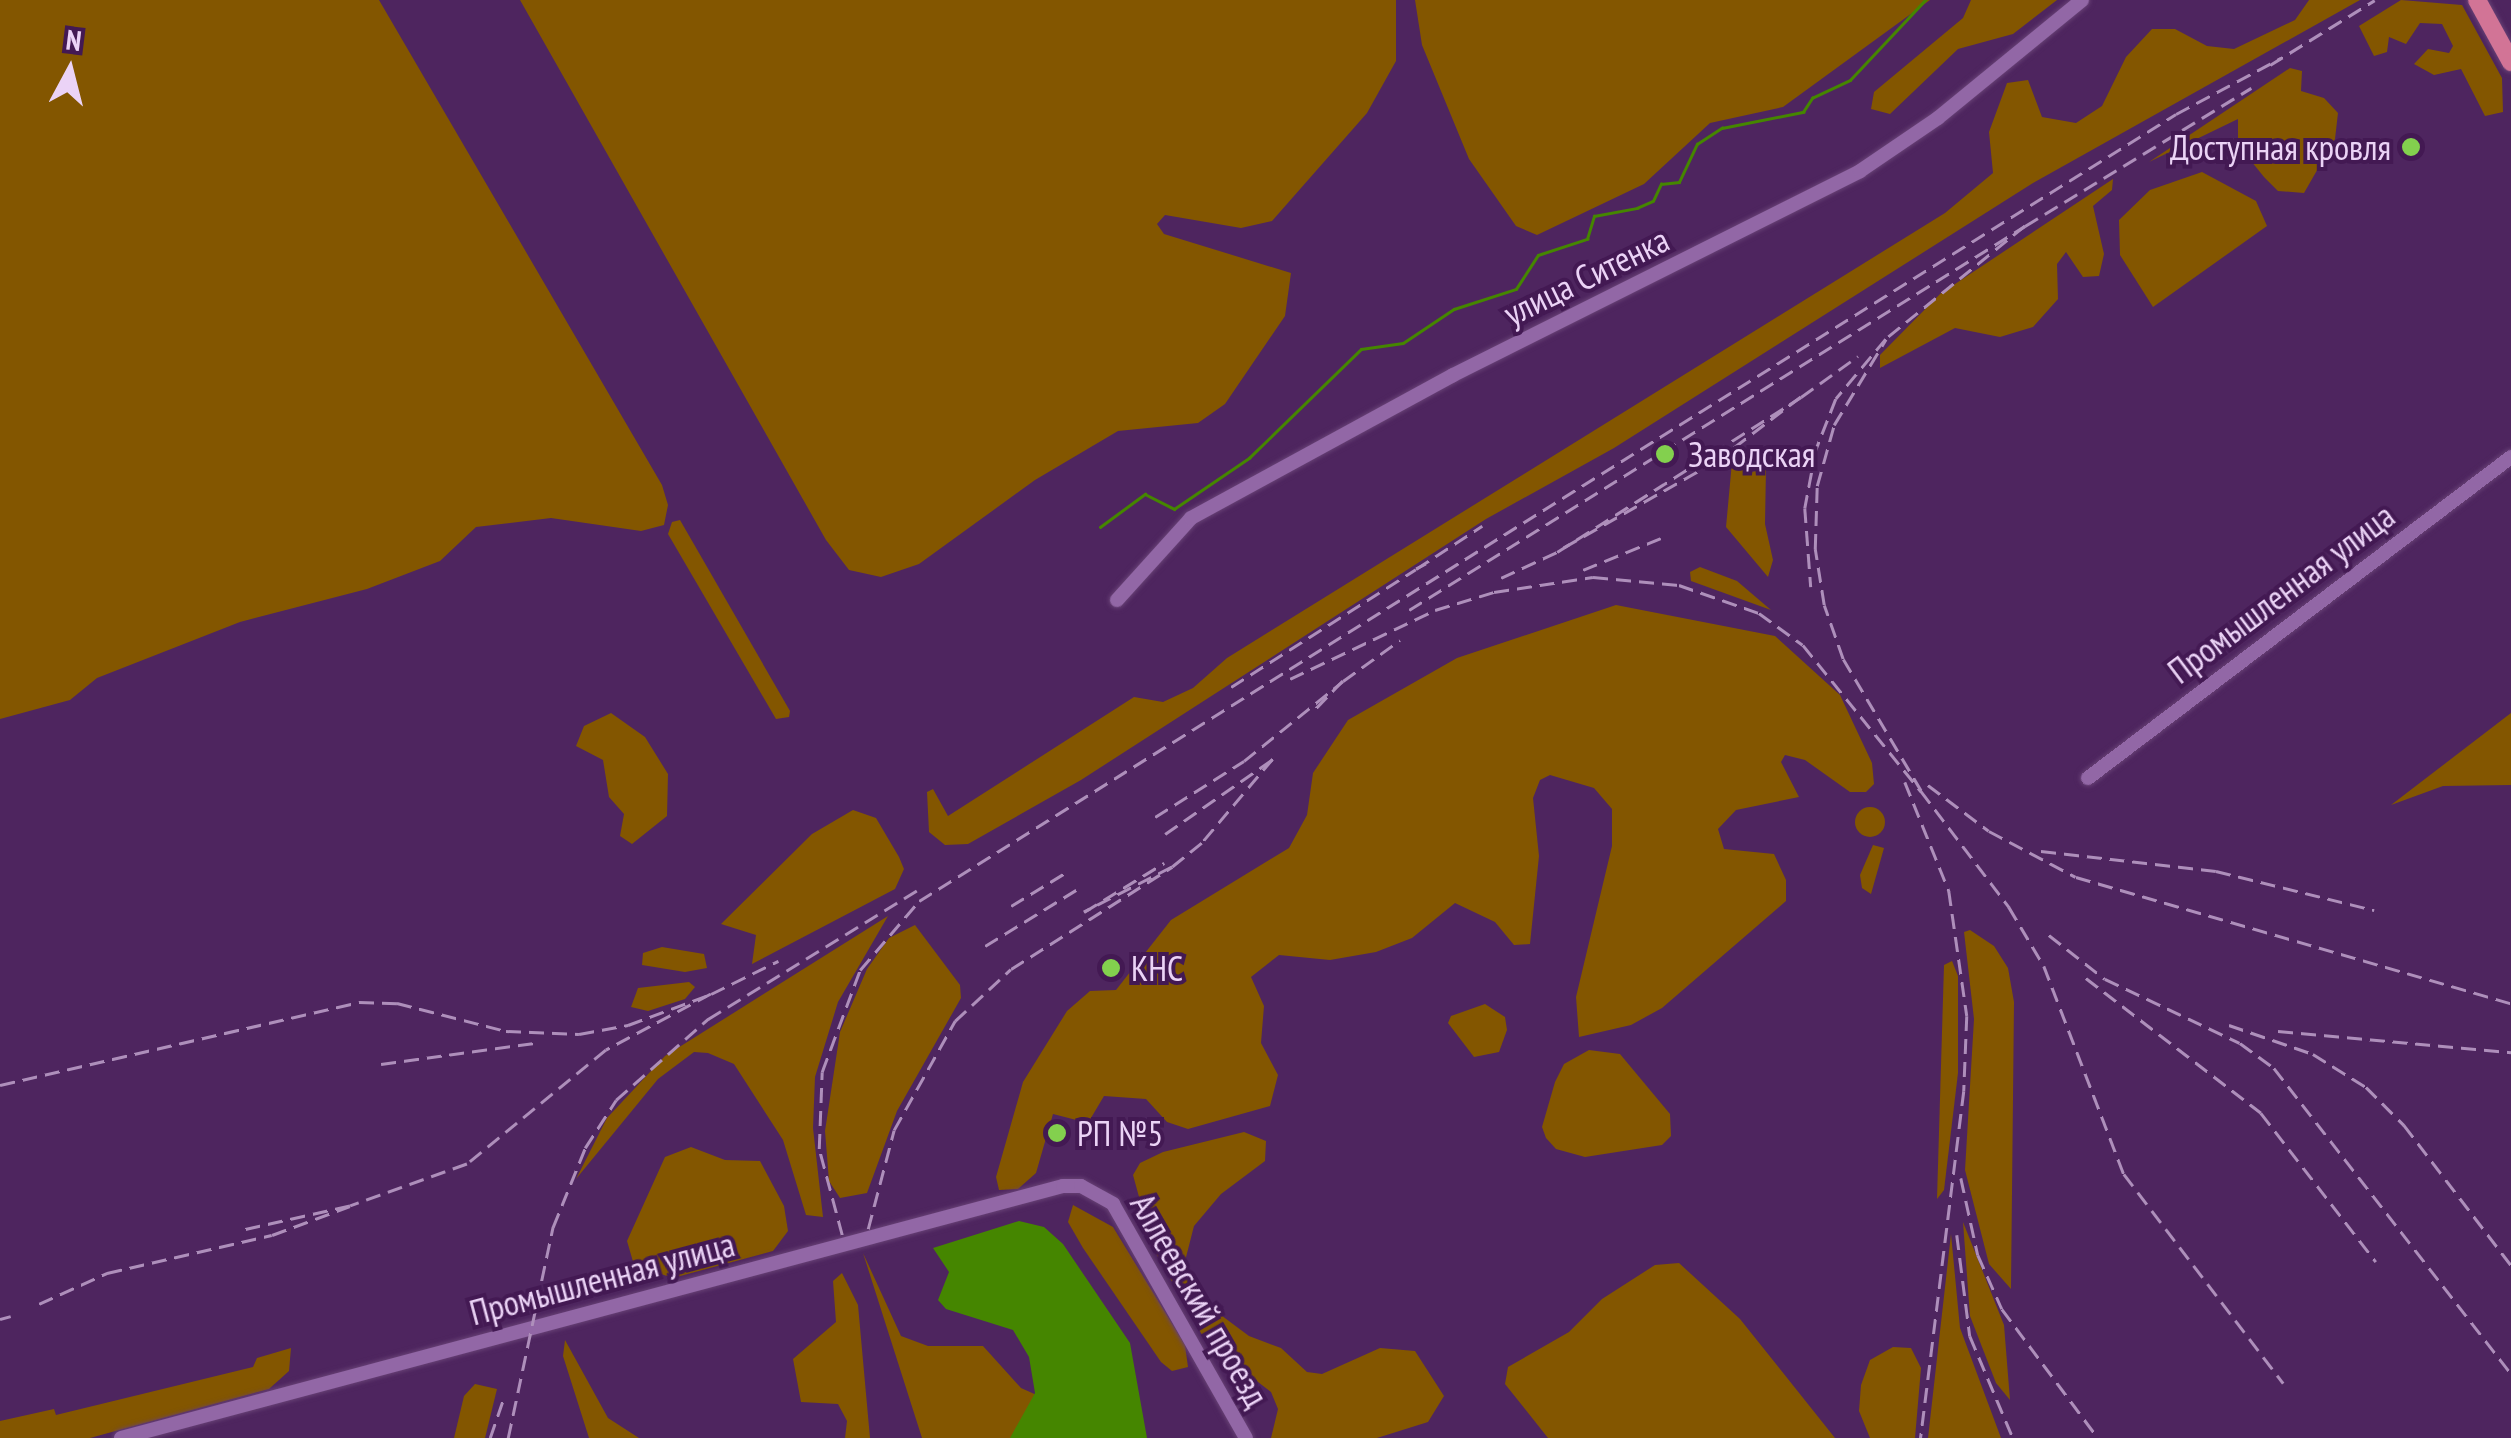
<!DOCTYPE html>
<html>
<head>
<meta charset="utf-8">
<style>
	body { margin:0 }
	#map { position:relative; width:2511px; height:1438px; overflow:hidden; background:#4e255f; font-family:"PT Sans Narrow",sans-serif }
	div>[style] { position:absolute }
	.green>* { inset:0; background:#835600 }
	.round { border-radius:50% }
	.water>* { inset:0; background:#458600 }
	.stream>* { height:2.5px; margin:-1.25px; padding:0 1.25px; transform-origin:1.25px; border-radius:1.25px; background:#458600 }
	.roads { filter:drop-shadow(0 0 2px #674175) drop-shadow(0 0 2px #674175) }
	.minor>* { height:14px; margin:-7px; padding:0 7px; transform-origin:7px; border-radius:7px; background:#9267a6 }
	.major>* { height:18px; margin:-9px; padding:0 9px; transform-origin:9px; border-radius:9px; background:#d27496 }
	.rail>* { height:2.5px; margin-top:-1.25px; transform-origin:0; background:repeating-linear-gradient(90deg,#ae8fbb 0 15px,transparent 0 23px) }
	.dots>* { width:28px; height:28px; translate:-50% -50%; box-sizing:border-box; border:5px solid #431953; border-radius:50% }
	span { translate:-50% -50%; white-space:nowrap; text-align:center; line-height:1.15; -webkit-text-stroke:8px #431953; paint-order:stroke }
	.poi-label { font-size:35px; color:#ebd3f6 }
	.right { translate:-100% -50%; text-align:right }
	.left { translate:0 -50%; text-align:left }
	.street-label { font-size:35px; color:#ebd3f6 }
	.north { position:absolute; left:20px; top:20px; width:100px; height:100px; -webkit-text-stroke:8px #431953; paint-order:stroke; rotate:7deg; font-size:28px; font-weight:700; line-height:40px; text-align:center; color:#ebd3f6 }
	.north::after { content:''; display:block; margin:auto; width:35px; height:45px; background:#ebd3f6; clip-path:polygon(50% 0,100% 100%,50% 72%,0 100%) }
</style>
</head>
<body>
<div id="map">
	<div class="green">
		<div style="clip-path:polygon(0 0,379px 0,662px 485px,668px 505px,664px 525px,641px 531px,551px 518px,476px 527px,440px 561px,367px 589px,240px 622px,97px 678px,70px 700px,0 719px)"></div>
		<div style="clip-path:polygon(520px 0,1396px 0,1396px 61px,1367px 113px,1272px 221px,1241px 228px,1165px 215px,1157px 224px,1164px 234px,1291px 273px,1285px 316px,1225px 404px,1198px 423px,1118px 431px,1035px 480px,919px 564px,881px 577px,849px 570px,826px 540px)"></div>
		<div style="clip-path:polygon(1415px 0,1930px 0,1783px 107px,1710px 123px,1644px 184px,1537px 235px,1516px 226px,1469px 159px,1422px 45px)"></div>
		<div style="clip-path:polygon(1971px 0,2057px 0,2013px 34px,1958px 49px,1890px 114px,1871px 109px,1874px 92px,1963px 18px)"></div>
		<div style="clip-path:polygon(2309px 0,2360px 0,2033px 183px,1614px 448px,1486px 519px,1081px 780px,968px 844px,945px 845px,929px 832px,927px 792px,933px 789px,948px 816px,1134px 697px,1163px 702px,1193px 688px,1227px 658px,1945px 213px,1993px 173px,1989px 132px,2007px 83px,2028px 80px,2042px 117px,2076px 123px,2102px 106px,2126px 57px,2152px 29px,2175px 29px,2207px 46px,2234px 49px,2295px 20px)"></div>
		<div style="clip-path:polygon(2401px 0,2462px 5px,2502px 78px,2503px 112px,2485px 116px,2461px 69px,2434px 75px,2414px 64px,2428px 49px,2449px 53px,2453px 46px,2442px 24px,2420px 23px,2406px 44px,2389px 37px,2387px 52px,2374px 56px,2359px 26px)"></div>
		<div style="clip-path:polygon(2290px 68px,2302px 71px,2301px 91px,2324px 98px,2338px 113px,2335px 139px,2304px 193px,2278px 191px,2264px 177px,2238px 145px,2238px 119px,2149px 162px)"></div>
		<div style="clip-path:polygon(2202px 172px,2256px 201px,2267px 226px,2153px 307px,2120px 255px,2119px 220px,2150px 190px)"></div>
		<div style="clip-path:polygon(2113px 179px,2112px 190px,2093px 206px,2104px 254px,2099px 276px,2083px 277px,2066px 252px,2057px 264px,2058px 299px,2033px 327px,2000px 337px,1955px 328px,1880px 368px,1880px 355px,1940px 294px)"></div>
		<div style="clip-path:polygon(1732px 462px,1741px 462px,1747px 473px,1766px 469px,1765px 524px,1773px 560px,1768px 577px,1726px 527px)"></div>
		<div style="clip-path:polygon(680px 520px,790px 711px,789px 717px,776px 719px,668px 534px,672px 522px)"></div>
		<div style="clip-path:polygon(1700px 567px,1737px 581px,1771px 610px,1691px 581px,1690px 572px)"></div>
		<div style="clip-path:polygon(1616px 605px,1775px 636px,1840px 695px,1872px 763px,1874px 784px,1866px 792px,1850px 792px,1805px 760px,1785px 755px,1781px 762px,1799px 797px,1736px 810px,1718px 829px,1724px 849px,1774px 854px,1786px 880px,1786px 901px,1662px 1008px,1631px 1025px,1579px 1037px,1576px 997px,1612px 846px,1612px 809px,1594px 788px,1550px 775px,1540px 780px,1533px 798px,1539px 856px,1530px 944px,1514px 945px,1495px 922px,1455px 903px,1412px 938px,1376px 952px,1330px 960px,1279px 955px,1251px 977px,1264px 1006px,1261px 1043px,1278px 1075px,1270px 1106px,1188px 1129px,1167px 1122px,1146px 1099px,1104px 1096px,1088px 1123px,1053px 1114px,1036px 1173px,1018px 1189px,999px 1190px,996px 1177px,1023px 1082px,1067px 1011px,1090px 991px,1116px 990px,1171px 920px,1289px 848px,1307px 815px,1313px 773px,1348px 720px,1457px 658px)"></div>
		<div style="clip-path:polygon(611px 713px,645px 737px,668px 774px,667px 816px,632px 844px,620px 836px,624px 814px,609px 797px,603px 760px,576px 746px,584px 726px)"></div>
		<div style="clip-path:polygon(2511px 713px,2511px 785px,2443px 786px,2391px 805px)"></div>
		<div class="round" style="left:1855px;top:807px;width:30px;height:30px"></div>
		<div style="clip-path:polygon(853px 810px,876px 818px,899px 857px,904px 869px,895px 889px,752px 964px,756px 935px,721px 924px,812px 834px)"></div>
		<div style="clip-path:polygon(1873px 845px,1884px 848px,1871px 894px,1862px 888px,1860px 875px)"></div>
		<div style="clip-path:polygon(888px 916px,838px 1002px,815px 1077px,813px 1128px,823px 1217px,806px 1215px,783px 1140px,734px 1064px,708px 1053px,694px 1052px,658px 1079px,576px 1179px,607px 1118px,665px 1056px)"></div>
		<div style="clip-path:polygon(915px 925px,960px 985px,961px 998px,897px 1111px,867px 1193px,840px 1198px,829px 1181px,825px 1131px,840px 1032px,867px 969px,889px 938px)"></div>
		<div style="clip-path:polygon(1970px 930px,1994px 946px,2008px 968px,2014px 1002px,2011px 1289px,1989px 1264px,1965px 1170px,1974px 1019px,1964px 932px)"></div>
		<div style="clip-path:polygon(662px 947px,704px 954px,707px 968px,685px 972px,642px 965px,643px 953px)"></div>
		<div style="clip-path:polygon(1952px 961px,1958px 976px,1958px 1073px,1944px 1190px,1937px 1199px,1944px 965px)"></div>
		<div style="clip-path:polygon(689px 982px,695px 987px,685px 999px,648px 1011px,631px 1007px,638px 988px)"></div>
		<div style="clip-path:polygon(1485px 1004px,1505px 1017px,1507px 1030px,1499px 1052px,1474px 1057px,1448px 1023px,1451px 1016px)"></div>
		<div style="clip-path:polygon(1589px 1050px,1620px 1054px,1670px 1114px,1671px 1136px,1662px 1145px,1585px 1157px,1556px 1149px,1546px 1138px,1542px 1127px,1555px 1082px,1564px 1064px)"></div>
		<div style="clip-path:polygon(1244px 1132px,1266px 1141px,1265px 1161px,1221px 1194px,1194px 1226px,1184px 1265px,1194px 1295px,1249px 1336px,1281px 1348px,1307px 1372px,1322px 1374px,1380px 1348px,1415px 1351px,1444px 1396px,1428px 1422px,1377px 1438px,1271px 1438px,1278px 1409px,1271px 1392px,1206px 1342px,1153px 1248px,1133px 1175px,1140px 1163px,1163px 1152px)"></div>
		<div style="clip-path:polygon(691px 1147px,725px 1160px,760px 1161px,784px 1206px,788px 1231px,773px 1251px,673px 1278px,634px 1265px,627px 1241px,665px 1157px)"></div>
		<div style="clip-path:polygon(1073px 1205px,1113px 1227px,1185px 1345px,1188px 1367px,1172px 1371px,1161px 1362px,1083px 1248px,1068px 1222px)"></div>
		<div style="clip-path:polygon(1963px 1222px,2004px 1325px,2010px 1400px,1996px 1383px,1970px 1316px)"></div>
		<div style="clip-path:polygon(1951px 1234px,1960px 1328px,2001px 1438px,1928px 1438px)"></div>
		<div style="clip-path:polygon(863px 1253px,901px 1336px,928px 1346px,983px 1346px,1021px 1388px,1133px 1438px,922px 1438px)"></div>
		<div style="clip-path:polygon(1679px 1263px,1740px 1319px,1835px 1438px,1548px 1438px,1505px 1384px,1508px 1367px,1569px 1332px,1602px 1299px,1655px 1265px)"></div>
		<div style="clip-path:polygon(842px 1273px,858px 1305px,870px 1438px,845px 1438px,847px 1421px,838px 1404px,801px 1402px,793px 1359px,836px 1322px,833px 1281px)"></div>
		<div style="clip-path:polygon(565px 1340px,608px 1418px,639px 1438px,589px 1438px,563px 1356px)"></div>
		<div style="clip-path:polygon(1893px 1347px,1911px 1348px,1921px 1368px,1915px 1438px,1870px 1438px,1859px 1411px,1861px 1385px,1870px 1360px)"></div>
		<div style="clip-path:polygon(291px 1348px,289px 1371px,269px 1389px,90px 1438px,0 1438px,0 1421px,54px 1409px,56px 1415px,253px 1367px,257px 1358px)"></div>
		<div style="clip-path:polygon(475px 1384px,497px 1389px,485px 1438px,454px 1438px,464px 1396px)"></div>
	</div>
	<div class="water">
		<div style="clip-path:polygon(1019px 1221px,1044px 1227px,1063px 1244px,1130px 1343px,1147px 1438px,1010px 1438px,1035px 1393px,1029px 1357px,1013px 1330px,946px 1309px,938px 1300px,949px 1272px,933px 1248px)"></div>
	</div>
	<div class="stream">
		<div style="left:1100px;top:527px;width:56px;rotate:-36.3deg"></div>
		<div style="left:1145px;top:494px;width:33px;rotate:27deg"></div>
		<div style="left:1174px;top:509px;width:91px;rotate:-34.2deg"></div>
		<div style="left:1249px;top:458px;width:156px;rotate:-44.2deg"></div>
		<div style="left:1361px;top:349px;width:42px;rotate:-8.1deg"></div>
		<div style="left:1403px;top:343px;width:61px;rotate:-33.7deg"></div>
		<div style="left:1454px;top:309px;width:65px;rotate:-17.9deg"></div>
		<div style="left:1516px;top:289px;width:40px;rotate:-57.1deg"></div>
		<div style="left:1538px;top:255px;width:52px;rotate:-18.1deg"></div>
		<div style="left:1587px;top:239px;width:24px;rotate:-73deg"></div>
		<div style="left:1594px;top:216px;width:44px;rotate:-10.5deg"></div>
		<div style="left:1637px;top:208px;width:17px;rotate:-24deg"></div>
		<div style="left:1653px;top:201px;width:19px;rotate:-65deg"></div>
		<div style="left:1661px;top:184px;width:18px;rotate:-6deg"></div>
		<div style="left:1679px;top:182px;width:42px;rotate:-64.7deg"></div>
		<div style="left:1697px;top:144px;width:30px;rotate:-33deg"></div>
		<div style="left:1722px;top:128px;width:83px;rotate:-11.2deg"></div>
		<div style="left:1803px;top:112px;width:17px;rotate:-57deg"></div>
		<div style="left:1812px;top:98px;width:42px;rotate:-25.3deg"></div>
		<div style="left:1850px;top:80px;width:110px;rotate:-46.8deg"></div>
	</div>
	<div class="roads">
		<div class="minor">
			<div style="left:1117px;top:600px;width:110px;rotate:-47.9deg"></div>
			<div style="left:1191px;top:518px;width:298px;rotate:-28.6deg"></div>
			<div style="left:1453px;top:375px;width:455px;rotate:-26.6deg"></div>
			<div style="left:1860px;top:171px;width:94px;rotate:-34.2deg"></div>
			<div style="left:1938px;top:118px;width:186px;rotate:-39.3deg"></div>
			<div style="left:2088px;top:778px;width:531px;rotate:-37.19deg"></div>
			<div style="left:121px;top:1438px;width:975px;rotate:-14.98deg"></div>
			<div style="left:1063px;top:1186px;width:18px"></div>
			<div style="left:1081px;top:1186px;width:37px;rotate:29deg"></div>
			<div style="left:1113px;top:1204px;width:269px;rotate:60.4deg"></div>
		</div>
		<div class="major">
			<div style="left:2477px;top:0;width:71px;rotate:61.3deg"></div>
		</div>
	</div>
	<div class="rail">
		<div style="left:2270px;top:65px;width:123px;rotate:-31.8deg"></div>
		<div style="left:2025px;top:226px;width:265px;rotate:-31.4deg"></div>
		<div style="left:1801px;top:397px;width:70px;rotate:-35.7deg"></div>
		<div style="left:1426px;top:564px;width:11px;rotate:153deg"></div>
		<div style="left:1416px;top:569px;width:79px;rotate:-33.1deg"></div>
		<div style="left:1583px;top:570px;width:84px;rotate:-22.3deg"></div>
		<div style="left:1501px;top:578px;width:62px;rotate:-24.9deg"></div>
		<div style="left:1557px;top:552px;width:289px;rotate:-32.4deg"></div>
		<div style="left:1801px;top:397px;width:106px;rotate:142.7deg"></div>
		<div style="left:1717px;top:461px;width:184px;rotate:150.4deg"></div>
		<div style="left:1409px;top:610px;width:726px;rotate:-31.94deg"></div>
		<div style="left:2025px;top:226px;width:179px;rotate:140.9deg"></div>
		<div style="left:1290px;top:679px;width:161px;rotate:-25.4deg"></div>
		<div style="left:1435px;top:610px;width:62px;rotate:-17deg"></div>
		<div style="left:1494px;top:592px;width:100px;rotate:-8.6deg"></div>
		<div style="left:1593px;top:577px;width:86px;rotate:5.3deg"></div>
		<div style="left:1679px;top:585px;width:85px;rotate:19.3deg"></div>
		<div style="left:1759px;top:613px;width:54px;rotate:36deg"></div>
		<div style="left:1803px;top:645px;width:188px;rotate:51.1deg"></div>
		<div style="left:1921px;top:791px;width:153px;rotate:-120.6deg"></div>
		<div style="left:1843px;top:659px;width:57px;rotate:-109.4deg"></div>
		<div style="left:1824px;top:605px;width:57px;rotate:-99.1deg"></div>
		<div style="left:1815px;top:549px;width:63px;rotate:-88.2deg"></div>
		<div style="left:1817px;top:486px;width:63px;rotate:-74.4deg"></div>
		<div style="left:1834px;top:425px;width:100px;rotate:-58.8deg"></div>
		<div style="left:1886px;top:339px;width:78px;rotate:129.8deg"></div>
		<div style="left:1836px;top:399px;width:55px;rotate:111.4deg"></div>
		<div style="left:1816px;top:450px;width:59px;rotate:100.7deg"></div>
		<div style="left:1805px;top:508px;width:79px;rotate:85.7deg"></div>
		<div style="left:1343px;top:681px;width:70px;rotate:-35.7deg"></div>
		<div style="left:1231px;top:687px;width:219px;rotate:-32.5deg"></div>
		<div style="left:1905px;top:782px;width:118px;rotate:68deg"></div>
		<div style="left:1949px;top:891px;width:126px;rotate:81.8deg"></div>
		<div style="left:1967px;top:1016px;width:75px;rotate:92.3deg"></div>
		<div style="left:1964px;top:1091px;width:350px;rotate:97.1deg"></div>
		<div style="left:1928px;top:785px;width:76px;rotate:37deg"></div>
		<div style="left:1989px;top:831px;width:98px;rotate:27.9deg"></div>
		<div style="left:2076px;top:877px;width:453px;rotate:16.2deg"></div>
		<div style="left:1921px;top:791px;width:146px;rotate:52.8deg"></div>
		<div style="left:2009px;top:907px;width:69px;rotate:59.3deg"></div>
		<div style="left:2044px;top:966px;width:223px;rotate:69deg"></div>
		<div style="left:2124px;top:1174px;width:263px;rotate:52.7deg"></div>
		<div style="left:1155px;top:817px;width:105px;rotate:-32.2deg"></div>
		<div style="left:1244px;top:761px;width:127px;rotate:-38.9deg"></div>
		<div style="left:1343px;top:681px;width:45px;rotate:134.1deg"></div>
		<div style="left:1165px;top:834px;width:131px;rotate:-34.8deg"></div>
		<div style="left:1273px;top:759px;width:110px;rotate:130.2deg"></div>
		<div style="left:1202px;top:843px;width:38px;rotate:141deg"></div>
		<div style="left:2041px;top:851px;width:176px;rotate:6.5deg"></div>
		<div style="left:2216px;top:871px;width:163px;rotate:13.9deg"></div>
		<div style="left:1011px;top:906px;width:63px;rotate:-31.4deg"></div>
		<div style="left:2049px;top:935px;width:71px;rotate:38.2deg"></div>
		<div style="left:2105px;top:979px;width:149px;rotate:25.4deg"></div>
		<div style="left:2240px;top:1043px;width:42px;rotate:36.3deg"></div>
		<div style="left:2274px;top:1068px;width:386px;rotate:52.2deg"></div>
		<div style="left:985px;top:946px;width:107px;rotate:-31.6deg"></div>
		<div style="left:2086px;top:978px;width:221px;rotate:37.6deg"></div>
		<div style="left:2261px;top:1113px;width:188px;rotate:52.3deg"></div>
		<div style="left:711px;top:994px;width:75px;rotate:-26.2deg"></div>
		<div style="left:2229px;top:1025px;width:89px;rotate:19deg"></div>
		<div style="left:2313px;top:1054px;width:62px;rotate:31.9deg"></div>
		<div style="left:2366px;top:1087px;width:54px;rotate:45deg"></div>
		<div style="left:2404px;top:1125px;width:176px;rotate:52.6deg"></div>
		<div style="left:2278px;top:1031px;width:234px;rotate:5.2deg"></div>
		<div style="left:381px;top:1064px;width:155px;rotate:-7.8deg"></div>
		<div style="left:0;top:1085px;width:368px;rotate:-13deg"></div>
		<div style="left:359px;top:1002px;width:38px;rotate:2deg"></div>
		<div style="left:397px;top:1003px;width:113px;rotate:14.4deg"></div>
		<div style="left:506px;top:1031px;width:73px;rotate:2.4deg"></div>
		<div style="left:579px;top:1034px;width:50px;rotate:-10.4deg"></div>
		<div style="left:628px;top:1025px;width:89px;rotate:-20.5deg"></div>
		<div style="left:711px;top:994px;width:119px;rotate:151.9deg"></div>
		<div style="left:606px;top:1050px;width:180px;rotate:140.6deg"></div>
		<div style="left:467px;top:1164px;width:124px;rotate:160.3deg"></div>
		<div style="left:1961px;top:1178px;width:79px;rotate:77.6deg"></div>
		<div style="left:1978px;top:1255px;width:59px;rotate:66deg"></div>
		<div style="left:2002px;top:1309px;width:161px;rotate:53.3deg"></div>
		<div style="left:868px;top:1229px;width:102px;rotate:-75.3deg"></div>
		<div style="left:894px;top:1130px;width:125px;rotate:-60.8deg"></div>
		<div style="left:955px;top:1021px;width:76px;rotate:-42.9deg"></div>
		<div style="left:1011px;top:969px;width:191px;rotate:-32.4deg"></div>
		<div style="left:1172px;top:867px;width:99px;rotate:152.9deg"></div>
		<div style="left:1084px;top:912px;width:94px;rotate:-31.5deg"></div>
		<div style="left:842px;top:1235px;width:89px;rotate:-105deg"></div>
		<div style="left:819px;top:1149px;width:77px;rotate:-87.8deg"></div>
		<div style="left:822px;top:1072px;width:109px;rotate:-69.6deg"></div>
		<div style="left:860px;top:970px;width:91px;rotate:-49.5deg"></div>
		<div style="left:919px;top:901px;width:1483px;rotate:-32.05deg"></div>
		<div style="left:2176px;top:114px;width:119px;rotate:-28.1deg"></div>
		<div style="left:1957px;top:1235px;width:102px;rotate:82.7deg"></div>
		<div style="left:1970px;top:1336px;width:111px;rotate:67.1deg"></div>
		<div style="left:39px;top:1304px;width:75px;rotate:-24.5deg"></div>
		<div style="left:107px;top:1273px;width:169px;rotate:-13deg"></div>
		<div style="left:272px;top:1235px;width:83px;rotate:-20.4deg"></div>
		<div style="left:350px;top:1206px;width:114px;rotate:167.3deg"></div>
		<div style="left:0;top:1319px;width:11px;rotate:-15deg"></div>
		<div style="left:490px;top:1438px;width:40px;rotate:-71.1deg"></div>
		<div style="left:508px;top:1438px;width:216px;rotate:-78deg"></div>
		<div style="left:553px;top:1227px;width:85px;rotate:-67.9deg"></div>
		<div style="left:585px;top:1148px;width:57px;rotate:-57.1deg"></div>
		<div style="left:616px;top:1100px;width:123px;rotate:-41.4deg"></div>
		<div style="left:708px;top:1019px;width:246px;rotate:-31.6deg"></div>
	</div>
	<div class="dots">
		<div style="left:2411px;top:147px;background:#83d04e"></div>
		<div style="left:1665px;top:454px;background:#83d04e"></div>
		<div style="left:1111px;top:968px;background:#83d04e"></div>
		<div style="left:1057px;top:1133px;background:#83d04e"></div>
	</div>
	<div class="poi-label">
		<span class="right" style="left:2391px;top:147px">Доступная кровля</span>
		<span class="left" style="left:1688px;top:454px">Заводская</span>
		<span class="left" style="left:1131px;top:968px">КНС</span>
		<span class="left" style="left:1077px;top:1133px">РП №5</span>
	</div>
	<div class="street-label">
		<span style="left:1586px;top:276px;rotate:-26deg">улица Ситенка</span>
		<span style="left:2281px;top:593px;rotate:-37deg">Промышленная улица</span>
		<span style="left:602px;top:1278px;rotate:-15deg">Промышленная улица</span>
		<span style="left:1200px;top:1300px;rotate:60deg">Аллеевский проезд</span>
	</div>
	<div class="north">N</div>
</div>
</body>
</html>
